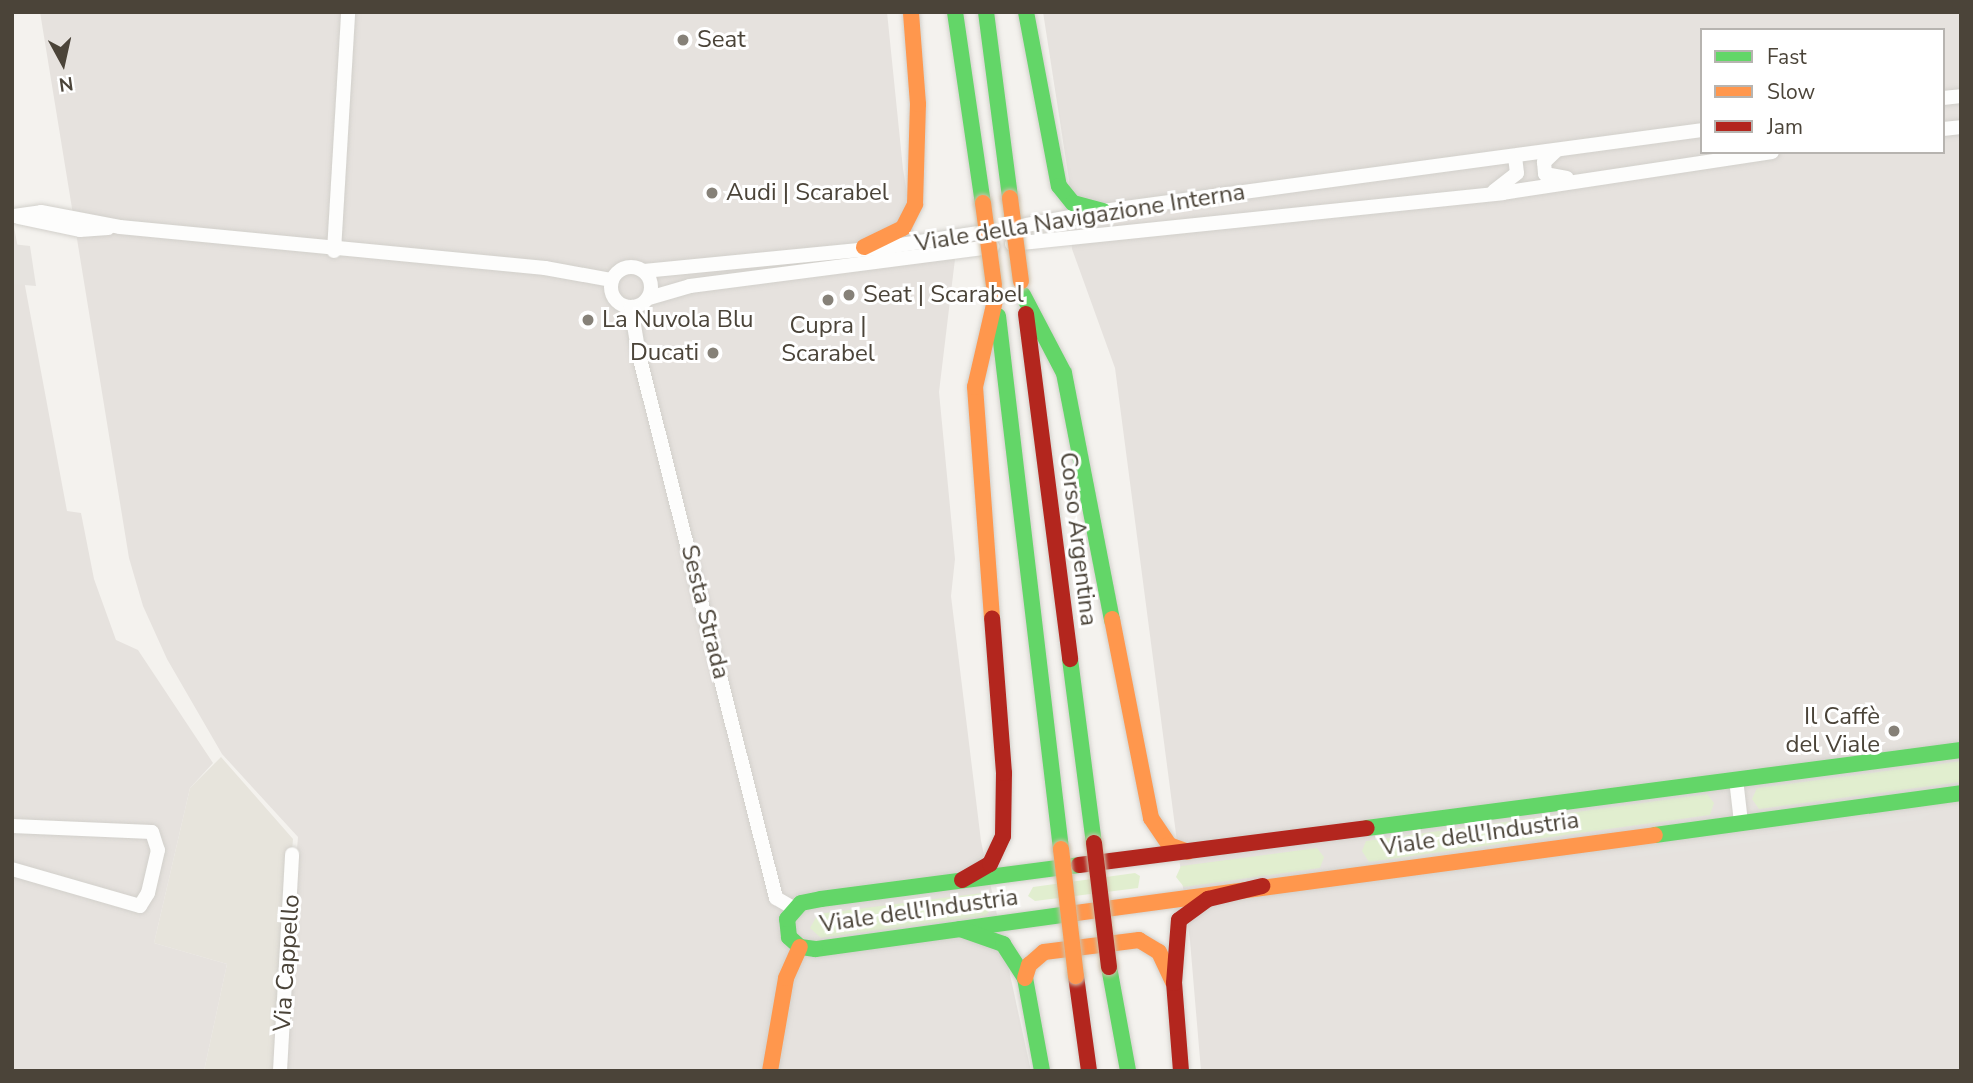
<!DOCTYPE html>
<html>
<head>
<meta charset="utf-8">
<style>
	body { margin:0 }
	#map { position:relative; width:1973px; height:1083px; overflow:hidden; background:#f4f2ee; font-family:"Nunito Sans",sans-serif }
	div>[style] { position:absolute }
	.residential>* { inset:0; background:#e7e4dc }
	.industrial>* { inset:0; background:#e6e2de }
	.green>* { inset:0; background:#e1eecf }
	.parking>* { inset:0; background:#e6e3df }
	.roads { filter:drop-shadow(0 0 2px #d2d0cb) drop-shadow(0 0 2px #d2d0cb) }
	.street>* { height:14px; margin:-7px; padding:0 7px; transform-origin:7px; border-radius:7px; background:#fdfdfc }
	.street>.ring { margin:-7px; padding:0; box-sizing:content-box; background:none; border:14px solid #fdfdfc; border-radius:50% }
	.fast>* { height:16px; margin:-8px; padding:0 8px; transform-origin:8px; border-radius:8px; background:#63d668 }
	.slow>* { height:16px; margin:-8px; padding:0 8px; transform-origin:8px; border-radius:8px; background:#ff974d }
	.jam>* { height:16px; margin:-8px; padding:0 8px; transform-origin:8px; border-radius:8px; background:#b3261e }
	.bridges { filter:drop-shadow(0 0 2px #ccbfa9) drop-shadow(0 0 2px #ccbfa9) }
	.slow-bridge>* { height:16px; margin:-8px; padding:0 8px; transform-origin:8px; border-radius:8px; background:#ff974d }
	.jam-bridge>* { height:16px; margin:-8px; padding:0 8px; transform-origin:8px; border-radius:8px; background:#b3261e }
	.dots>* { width:19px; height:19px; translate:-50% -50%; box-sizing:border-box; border:4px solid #fff; border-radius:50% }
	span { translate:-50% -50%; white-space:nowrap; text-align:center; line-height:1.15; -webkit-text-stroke:6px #fff; paint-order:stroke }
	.poi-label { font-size:24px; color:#4b4439 }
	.left { translate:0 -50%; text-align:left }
	.right { translate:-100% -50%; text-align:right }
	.street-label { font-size:24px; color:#4b4439 }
	.frame { position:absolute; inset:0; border:14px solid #4b4439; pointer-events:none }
	.legend { position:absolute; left:1700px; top:28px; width:245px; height:126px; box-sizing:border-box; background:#fff; border:2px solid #b7b4b0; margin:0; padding:9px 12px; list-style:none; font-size:21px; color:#4b4439 }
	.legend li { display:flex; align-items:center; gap:14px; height:35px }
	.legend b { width:35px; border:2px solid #b7b4b0 }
	.north { position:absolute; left:28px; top:28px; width:70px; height:70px; -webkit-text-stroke:5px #fff; paint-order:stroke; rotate:172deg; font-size:19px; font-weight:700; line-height:28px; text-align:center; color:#4b4439 }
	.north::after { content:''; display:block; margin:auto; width:24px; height:32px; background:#4b4439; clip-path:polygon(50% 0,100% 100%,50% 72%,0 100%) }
</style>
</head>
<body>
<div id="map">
	<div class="residential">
		<div style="clip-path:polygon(221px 757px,293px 839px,275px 1071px,204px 1071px,227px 964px,154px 943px,190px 788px)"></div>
	</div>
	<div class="industrial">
		<div style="clip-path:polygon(40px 12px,887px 12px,903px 169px,919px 263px,955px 259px,939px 392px,955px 559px,951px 596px,981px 841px,1031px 1071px,279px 1071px,298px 837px,222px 754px,167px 659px,143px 606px,129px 558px)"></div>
		<div style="clip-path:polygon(evenodd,1043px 12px,1961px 12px,1961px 1071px,1201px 1071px,1190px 941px,1115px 368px,1072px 249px,1069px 180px,1043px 12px,1702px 30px,1943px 30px,1943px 152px,1702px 152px,1702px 30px)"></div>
		<div style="clip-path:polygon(12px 216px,67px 511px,81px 513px,94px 579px,116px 640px,138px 650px,213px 763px,190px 788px,154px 943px,227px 964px,204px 1071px,12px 1071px)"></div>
	</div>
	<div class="green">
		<div style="clip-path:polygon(1961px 761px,1961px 782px,1759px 809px,1752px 799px,1757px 788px)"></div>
		<div style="clip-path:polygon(1707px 794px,1714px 803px,1710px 815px,1369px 862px,1362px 851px,1366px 841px)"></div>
		<div style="clip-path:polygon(1317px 848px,1324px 857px,1320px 868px,1184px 887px,1176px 877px,1181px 866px)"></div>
		<div style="clip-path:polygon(1135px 873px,1140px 876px,1138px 888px,1035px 901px,1028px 896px,1033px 887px)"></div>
		<div style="clip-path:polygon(982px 893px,994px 904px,986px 916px,821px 938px,810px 928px,818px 914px)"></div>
	</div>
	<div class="parking">
		<div style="clip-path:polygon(12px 244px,30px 246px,36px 286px,12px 284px)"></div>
		<div style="clip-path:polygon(1931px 813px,1920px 820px,1601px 862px,1589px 858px)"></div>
		<div style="clip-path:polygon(1542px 864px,1531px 871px,1441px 883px,1429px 878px)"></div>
	</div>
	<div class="roads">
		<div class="street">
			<div style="left:1943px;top:98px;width:18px;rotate:-6deg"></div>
			<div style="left:1943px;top:129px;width:18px;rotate:-6deg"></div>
			<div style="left:1557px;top:150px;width:18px;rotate:137deg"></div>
			<div style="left:1544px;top:162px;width:12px;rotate:85deg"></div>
			<div style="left:1545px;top:174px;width:22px;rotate:10deg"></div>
			<div style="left:1494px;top:191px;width:29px;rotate:-38deg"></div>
			<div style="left:1517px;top:173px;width:17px;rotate:-97deg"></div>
			<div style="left:14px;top:216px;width:27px;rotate:-8deg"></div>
			<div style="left:41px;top:212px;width:80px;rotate:10.8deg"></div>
			<div style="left:120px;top:227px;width:427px;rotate:5.5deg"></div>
			<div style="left:545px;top:268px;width:68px;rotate:10.2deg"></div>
			<div style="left:18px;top:217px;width:63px;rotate:11.8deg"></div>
			<div style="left:80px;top:230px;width:28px;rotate:-4deg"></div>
			<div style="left:1010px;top:228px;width:95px;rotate:-10.4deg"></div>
			<div style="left:1103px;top:211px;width:604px;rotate:-7.7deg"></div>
			<div style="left:1012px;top:244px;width:493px;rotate:-5.9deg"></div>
			<div style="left:1502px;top:193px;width:273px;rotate:-8.6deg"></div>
			<div style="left:334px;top:251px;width:239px;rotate:-86.6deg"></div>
			<div class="ring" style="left:611px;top:267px;width:26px;height:26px"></div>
			<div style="left:644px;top:271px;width:244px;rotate:-5.6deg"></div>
			<div style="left:887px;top:247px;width:104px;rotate:-8.8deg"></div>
			<div style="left:649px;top:298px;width:43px;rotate:-16.3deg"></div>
			<div style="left:690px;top:286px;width:305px;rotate:-7.4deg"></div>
			<div style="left:631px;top:307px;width:49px;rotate:80.5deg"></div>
			<div style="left:639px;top:355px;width:560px;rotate:75.84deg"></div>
			<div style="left:776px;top:898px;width:20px;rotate:30deg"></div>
			<div style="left:1736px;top:779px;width:43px;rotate:83.4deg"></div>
			<div style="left:12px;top:826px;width:140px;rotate:2.5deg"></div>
			<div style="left:152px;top:832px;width:19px;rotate:72deg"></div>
			<div style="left:158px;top:850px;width:44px;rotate:103.1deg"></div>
			<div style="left:148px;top:893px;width:15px;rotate:122deg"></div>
			<div style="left:140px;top:906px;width:133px;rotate:-163.9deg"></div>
			<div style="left:280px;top:1071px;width:217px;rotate:-86.8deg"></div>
		</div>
		<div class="fast">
			<div style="left:955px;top:12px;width:193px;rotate:81.7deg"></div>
			<div style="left:986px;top:12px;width:188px;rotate:82.6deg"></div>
			<div style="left:1026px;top:12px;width:177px;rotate:79.3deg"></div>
			<div style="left:1059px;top:186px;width:22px;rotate:51deg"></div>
			<div style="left:1073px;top:203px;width:31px;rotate:15deg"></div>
			<div style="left:1023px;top:295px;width:88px;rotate:62.3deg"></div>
			<div style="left:1064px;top:373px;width:251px;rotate:79deg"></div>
			<div style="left:998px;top:316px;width:537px;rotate:83.26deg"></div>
			<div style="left:1070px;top:659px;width:186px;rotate:82.6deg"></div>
			<div style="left:1367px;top:828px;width:599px;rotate:-7.48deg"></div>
			<div style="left:1655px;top:835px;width:309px;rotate:-7.8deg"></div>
			<div style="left:1076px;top:913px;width:263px;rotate:172.1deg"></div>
			<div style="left:815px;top:949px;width:15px;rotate:-172deg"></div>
			<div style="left:800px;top:947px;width:15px;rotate:-138deg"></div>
			<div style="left:789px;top:937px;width:18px;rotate:-96deg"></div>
			<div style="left:787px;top:919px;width:21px;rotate:-49deg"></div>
			<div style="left:801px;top:903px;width:20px;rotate:-11deg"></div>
			<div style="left:821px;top:899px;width:260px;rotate:-7.5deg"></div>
			<div style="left:960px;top:929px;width:46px;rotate:19.2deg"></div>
			<div style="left:1003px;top:944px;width:40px;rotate:57.1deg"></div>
			<div style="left:1025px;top:978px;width:95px;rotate:79.6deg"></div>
			<div style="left:1109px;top:967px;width:106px;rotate:79.6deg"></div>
		</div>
		<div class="slow">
			<div style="left:864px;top:247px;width:43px;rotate:-26deg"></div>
			<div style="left:903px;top:228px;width:27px;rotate:-63deg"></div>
			<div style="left:915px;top:204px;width:100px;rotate:-88.3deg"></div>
			<div style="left:918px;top:104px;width:92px;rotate:-94.4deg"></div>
			<div style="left:992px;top:618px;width:232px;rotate:-94.2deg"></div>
			<div style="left:975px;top:387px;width:93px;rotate:-77deg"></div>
			<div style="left:1112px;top:619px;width:203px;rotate:78.9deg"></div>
			<div style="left:1151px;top:818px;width:32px;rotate:56deg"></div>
			<div style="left:1169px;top:845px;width:20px;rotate:20deg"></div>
			<div style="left:1076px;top:913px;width:584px;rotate:-7.67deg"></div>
			<div style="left:1025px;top:978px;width:14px;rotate:-73deg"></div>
			<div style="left:1029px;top:965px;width:20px;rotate:-41deg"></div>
			<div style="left:1044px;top:952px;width:96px;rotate:-7.2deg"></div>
			<div style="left:1139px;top:940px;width:23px;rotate:31deg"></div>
			<div style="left:1159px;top:952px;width:33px;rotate:65deg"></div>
			<div style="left:770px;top:1071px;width:94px;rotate:-80.2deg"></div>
			<div style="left:786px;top:978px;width:34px;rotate:-66deg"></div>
		</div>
		<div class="jam">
			<div style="left:1026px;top:314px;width:348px;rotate:82.7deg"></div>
			<div style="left:1079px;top:865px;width:290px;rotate:-7.3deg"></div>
			<div style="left:962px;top:880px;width:32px;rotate:-30deg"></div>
			<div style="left:990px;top:864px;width:31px;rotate:-65deg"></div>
			<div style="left:1003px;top:836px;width:63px;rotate:-89.1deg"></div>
			<div style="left:1004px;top:773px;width:155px;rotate:-94.4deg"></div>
			<div style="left:1076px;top:976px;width:96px;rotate:82.2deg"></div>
			<div style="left:1181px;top:1071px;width:88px;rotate:-94.5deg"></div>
			<div style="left:1174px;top:983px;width:63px;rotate:-85.5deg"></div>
			<div style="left:1179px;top:920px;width:36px;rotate:-36deg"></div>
			<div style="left:1208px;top:899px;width:56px;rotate:-13.5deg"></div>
		</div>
	</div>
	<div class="bridges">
		<div class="slow-bridge">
			<div style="left:1010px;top:198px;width:84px;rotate:82.5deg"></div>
			<div style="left:983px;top:203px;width:83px;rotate:82.4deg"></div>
			<div style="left:1061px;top:849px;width:128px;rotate:83.3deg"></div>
		</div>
		<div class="jam-bridge">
			<div style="left:1094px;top:843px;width:125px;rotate:83.1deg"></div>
		</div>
	</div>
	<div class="dots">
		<div style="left:683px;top:40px;background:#868178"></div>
		<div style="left:712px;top:193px;background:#868178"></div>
		<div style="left:849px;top:295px;background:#868178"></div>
		<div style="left:828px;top:300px;background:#868178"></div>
		<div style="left:588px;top:320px;background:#868178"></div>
		<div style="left:713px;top:353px;background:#868178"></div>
		<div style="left:1894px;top:731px;background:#868178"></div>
	</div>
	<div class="poi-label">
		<span class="left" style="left:697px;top:40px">Seat</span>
		<span class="left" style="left:726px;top:193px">Audi | Scarabel</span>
		<span class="left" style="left:863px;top:295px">Seat | Scarabel</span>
		<span class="left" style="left:602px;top:320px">La Nuvola Blu</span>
		<span style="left:828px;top:340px">Cupra |<br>Scarabel</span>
		<span class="right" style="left:699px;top:353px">Ducati</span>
		<span class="right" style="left:1880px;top:731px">Il Caffè<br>del Viale</span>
	</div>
	<div class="street-label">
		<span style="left:1080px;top:218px;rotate:-9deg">Viale della Navigazione Interna</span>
		<span style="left:1078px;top:539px;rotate:83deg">Corso Argentina</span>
		<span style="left:705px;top:612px;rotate:76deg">Sesta Strada</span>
		<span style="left:1480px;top:834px;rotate:-8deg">Viale dell'Industria</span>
		<span style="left:919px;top:911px;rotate:-8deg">Viale dell'Industria</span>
		<span style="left:287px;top:963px;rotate:-86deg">Via Cappello</span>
	</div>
	<div class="frame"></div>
	<ul class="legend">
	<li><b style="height:9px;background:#63d668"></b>Fast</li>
	<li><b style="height:9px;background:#ff974d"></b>Slow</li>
	<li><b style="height:9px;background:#b3261e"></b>Jam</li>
	</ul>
	<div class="north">N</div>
</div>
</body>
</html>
